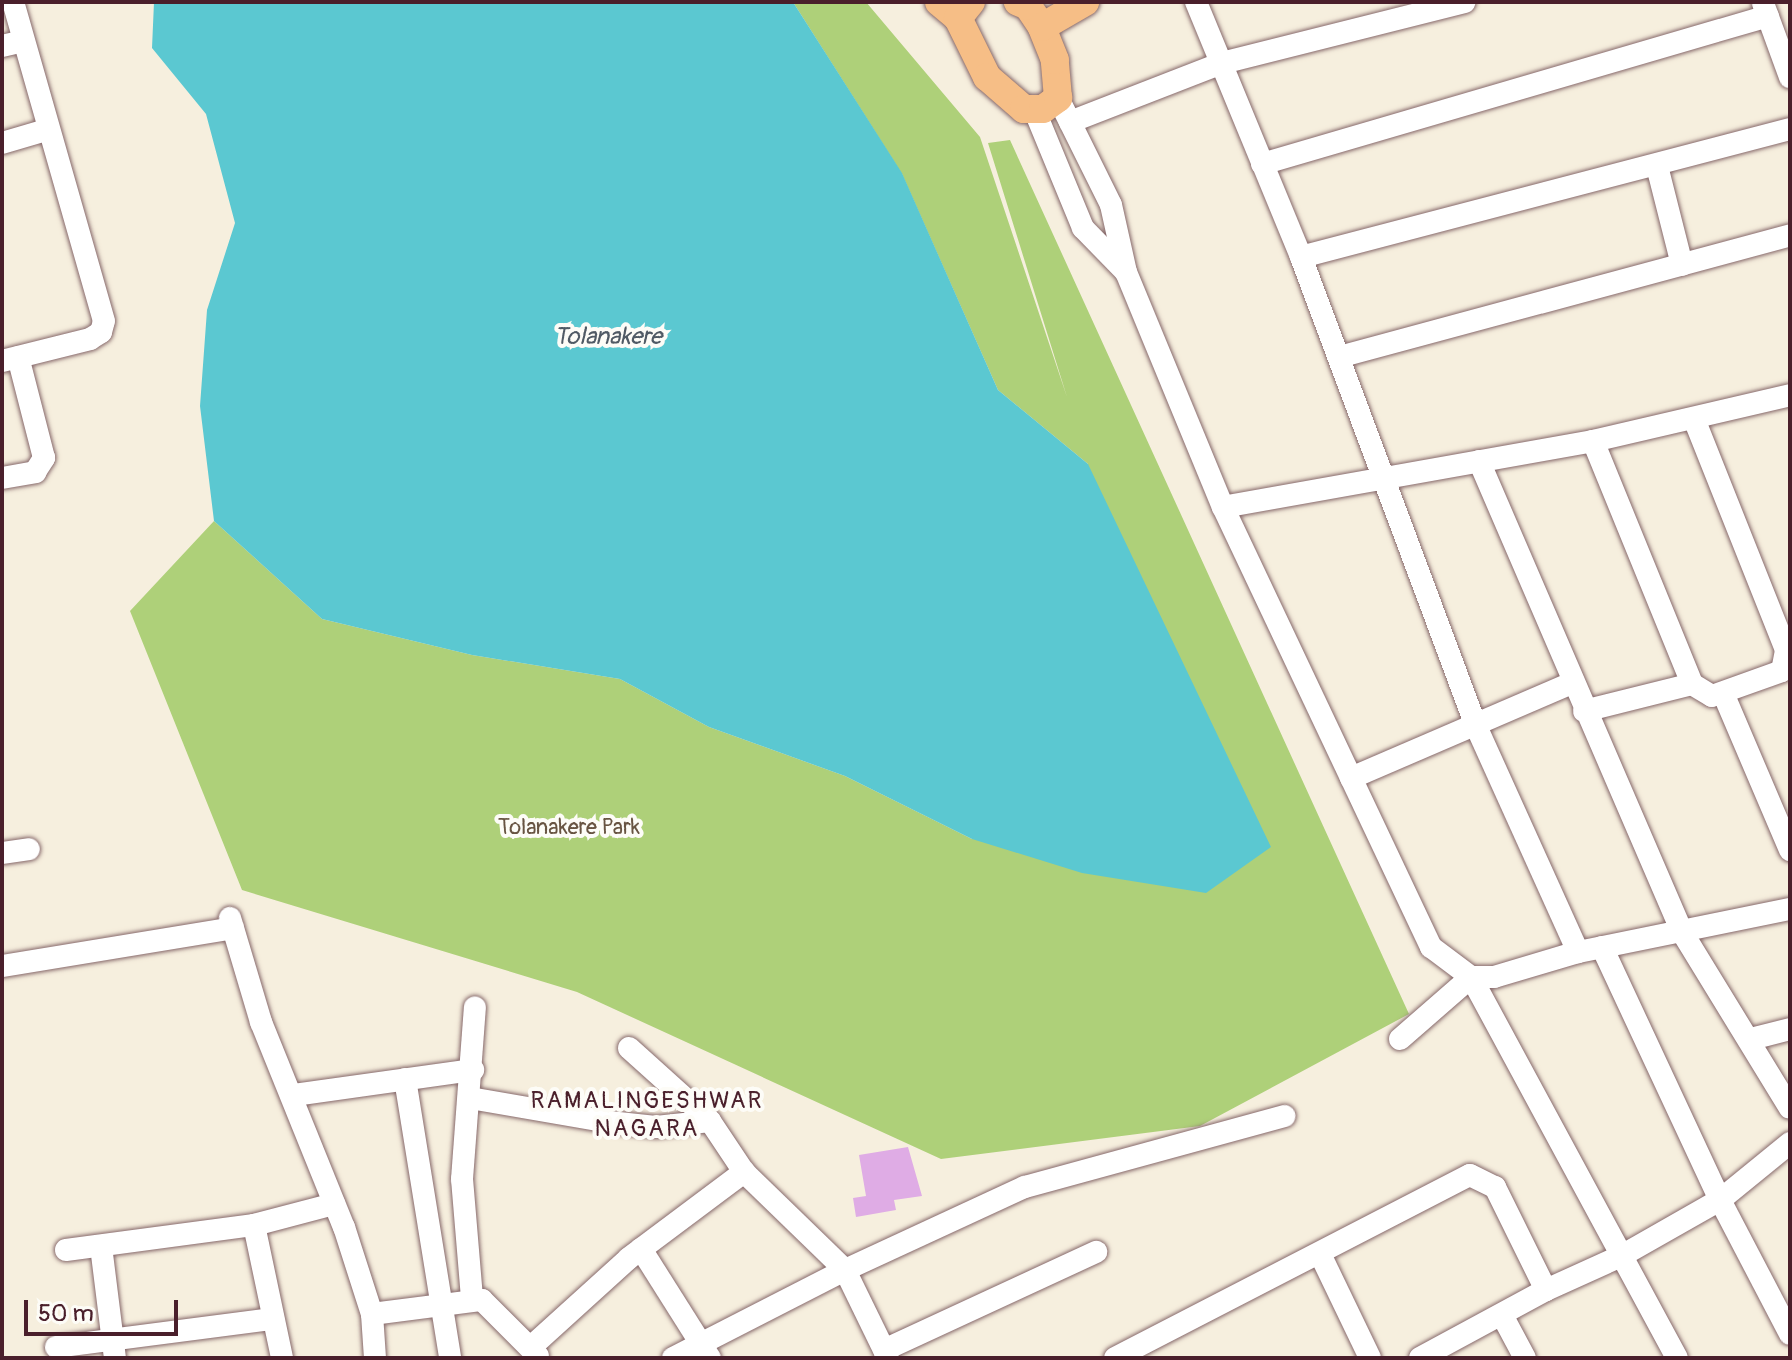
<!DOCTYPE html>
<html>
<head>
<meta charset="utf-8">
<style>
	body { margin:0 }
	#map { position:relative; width:1792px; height:1360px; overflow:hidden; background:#f6efde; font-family:Pangolin,sans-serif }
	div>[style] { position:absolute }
	.green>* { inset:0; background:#aed079 }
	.water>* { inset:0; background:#5bc8d1 }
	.building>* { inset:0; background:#dface5 }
	.roads { filter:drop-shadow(0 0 2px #86686a) drop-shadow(0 0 2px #86686a) }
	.minor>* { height:22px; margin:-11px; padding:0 11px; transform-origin:11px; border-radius:11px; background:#fff }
	.major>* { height:28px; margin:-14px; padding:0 14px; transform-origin:14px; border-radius:14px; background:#f6be86 }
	span { translate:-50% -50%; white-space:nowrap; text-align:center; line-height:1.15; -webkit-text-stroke:8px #fdfcf7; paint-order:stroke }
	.park-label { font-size:22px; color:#685442 }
	.water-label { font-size:24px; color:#505a65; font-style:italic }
	.neighbourhood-label { font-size:24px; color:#4a1f2b; letter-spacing:2px }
	.frame { position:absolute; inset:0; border:4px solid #4a1f2b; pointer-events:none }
	.scale { position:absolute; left:24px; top:1300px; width:154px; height:36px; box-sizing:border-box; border:4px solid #4a1f2b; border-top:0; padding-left:10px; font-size:24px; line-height:28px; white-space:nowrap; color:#4a1f2b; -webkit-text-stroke:6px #fdfcf7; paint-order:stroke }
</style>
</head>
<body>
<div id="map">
	<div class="green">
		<div style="clip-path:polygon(793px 2px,866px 2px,980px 137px,1067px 397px,988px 143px,1010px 140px,1409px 1014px,1200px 1126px,941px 1159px,577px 992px,242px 890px,130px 611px,214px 521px,322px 619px,472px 655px,620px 679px,709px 727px,845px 776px,972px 839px,1088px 464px,998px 390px,902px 174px)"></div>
	</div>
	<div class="water">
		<div style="clip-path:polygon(154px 2px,793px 2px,902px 173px,998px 390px,1088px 464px,1271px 847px,1206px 893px,1082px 873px,972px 839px,845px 776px,709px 727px,620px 679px,472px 655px,322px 619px,214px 521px,200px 406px,207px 310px,235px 223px,206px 114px,152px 48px)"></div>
	</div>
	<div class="building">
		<div style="clip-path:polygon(908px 1147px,922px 1196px,894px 1200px,896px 1210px,856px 1217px,853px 1198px,866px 1196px,859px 1155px)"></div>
	</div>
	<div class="roads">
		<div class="minor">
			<div style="left:1196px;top:2px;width:276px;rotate:67.6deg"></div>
			<div style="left:1301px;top:257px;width:501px;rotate:69.54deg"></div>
			<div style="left:1476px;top:726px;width:248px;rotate:65.7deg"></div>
			<div style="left:1763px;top:3px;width:79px;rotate:70deg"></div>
			<div style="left:2px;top:46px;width:22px;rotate:-13deg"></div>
			<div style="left:1058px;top:98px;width:119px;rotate:63.6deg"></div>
			<div style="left:1111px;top:205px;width:69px;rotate:77.4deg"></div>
			<div style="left:1126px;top:272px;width:254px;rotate:67.6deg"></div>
			<div style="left:1223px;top:507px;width:487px;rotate:64.7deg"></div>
			<div style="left:1431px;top:947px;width:50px;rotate:36.9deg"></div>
			<div style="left:1471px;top:977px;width:23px"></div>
			<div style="left:1494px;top:977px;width:88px;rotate:-16.6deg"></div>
			<div style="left:1578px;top:952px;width:216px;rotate:-11.5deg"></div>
			<div style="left:1034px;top:109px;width:129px;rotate:67.6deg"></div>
			<div style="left:1083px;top:228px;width:60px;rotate:45.7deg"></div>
			<div style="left:1070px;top:122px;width:163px;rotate:-21.2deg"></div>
			<div style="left:1222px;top:63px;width:250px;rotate:-14.1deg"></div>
			<div style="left:2px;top:143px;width:46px;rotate:-16.5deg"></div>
			<div style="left:1262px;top:164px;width:527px;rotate:-16.3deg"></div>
			<div style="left:1657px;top:166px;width:102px;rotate:75.8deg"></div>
			<div style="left:1301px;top:257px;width:505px;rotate:-14.67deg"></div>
			<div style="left:1339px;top:357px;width:467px;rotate:-15.1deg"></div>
			<div style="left:2px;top:361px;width:91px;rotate:-14deg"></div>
			<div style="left:90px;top:339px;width:13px;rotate:-32deg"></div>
			<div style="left:101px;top:332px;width:11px;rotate:-75deg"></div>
			<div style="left:104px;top:321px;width:332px;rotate:-105.9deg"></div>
			<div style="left:1593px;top:441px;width:262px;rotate:67.8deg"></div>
			<div style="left:1692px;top:684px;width:23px;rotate:31deg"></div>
			<div style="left:1712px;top:696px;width:74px;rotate:-19.7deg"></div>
			<div style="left:1782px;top:671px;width:21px;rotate:-79deg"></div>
			<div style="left:1786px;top:650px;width:249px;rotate:-111.7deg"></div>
			<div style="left:1479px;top:461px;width:513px;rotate:66.68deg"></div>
			<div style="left:1682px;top:932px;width:206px;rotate:58.5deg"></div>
			<div style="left:2px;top:478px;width:34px;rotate:-10deg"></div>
			<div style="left:35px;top:472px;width:17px;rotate:-57deg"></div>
			<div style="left:44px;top:458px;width:104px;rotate:-104.4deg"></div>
			<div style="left:1223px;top:507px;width:376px;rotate:-10.1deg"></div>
			<div style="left:1593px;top:441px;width:202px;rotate:-13.1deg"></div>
			<div style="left:1723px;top:693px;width:171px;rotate:66.9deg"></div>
			<div style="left:1584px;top:711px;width:111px;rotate:-14deg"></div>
			<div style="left:1351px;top:778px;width:241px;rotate:-23.3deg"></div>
			<div style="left:2px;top:853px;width:27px;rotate:-8deg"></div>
			<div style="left:230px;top:918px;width:109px;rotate:73.4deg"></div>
			<div style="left:261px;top:1022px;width:221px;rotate:68deg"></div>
			<div style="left:344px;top:1227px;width:91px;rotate:72.2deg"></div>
			<div style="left:372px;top:1314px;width:44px;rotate:86.1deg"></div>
			<div style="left:1602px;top:947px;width:279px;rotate:65deg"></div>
			<div style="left:1720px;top:1200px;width:151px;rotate:62.4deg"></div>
			<div style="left:2px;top:966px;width:234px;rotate:-9.3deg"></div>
			<div style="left:1400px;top:1039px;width:94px;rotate:-41.1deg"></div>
			<div style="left:1471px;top:977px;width:433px;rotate:61.6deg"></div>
			<div style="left:1751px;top:1039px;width:40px;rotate:-14.4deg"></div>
			<div style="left:629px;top:1048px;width:109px;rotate:42deg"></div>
			<div style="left:710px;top:1121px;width:61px;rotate:56.3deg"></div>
			<div style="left:744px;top:1172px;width:141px;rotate:44.1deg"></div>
			<div style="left:845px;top:1270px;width:98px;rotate:64deg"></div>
			<div style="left:405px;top:1079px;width:283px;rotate:80.8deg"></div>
			<div style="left:294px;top:1095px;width:181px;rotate:-8deg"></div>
			<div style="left:470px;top:1098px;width:141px;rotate:9.8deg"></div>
			<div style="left:609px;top:1122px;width:47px;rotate:6.1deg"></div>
			<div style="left:656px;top:1127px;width:54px;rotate:-6.3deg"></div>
			<div style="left:254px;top:1225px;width:136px;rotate:78.1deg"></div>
			<div style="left:101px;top:1246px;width:113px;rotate:82.9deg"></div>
			<div style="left:641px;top:1249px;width:129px;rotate:57.7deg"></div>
			<div style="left:66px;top:1250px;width:190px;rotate:-7.6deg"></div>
			<div style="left:254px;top:1225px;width:83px;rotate:-14.7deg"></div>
			<div style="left:1320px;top:1254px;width:115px;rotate:64.3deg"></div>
			<div style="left:472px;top:1298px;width:119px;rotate:-94.8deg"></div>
			<div style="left:462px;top:1179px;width:172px;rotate:-85.7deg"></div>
			<div style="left:372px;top:1314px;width:111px;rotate:-7.3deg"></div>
			<div style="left:482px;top:1300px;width:79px;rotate:45deg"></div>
			<div style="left:1502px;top:1315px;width:49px;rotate:61.9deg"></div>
			<div style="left:56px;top:1347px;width:219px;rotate:-7.4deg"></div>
			<div style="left:531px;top:1347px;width:132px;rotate:-42.2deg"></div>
			<div style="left:629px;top:1258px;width:144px;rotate:-36.8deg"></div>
			<div style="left:884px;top:1350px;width:234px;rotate:-24.8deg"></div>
			<div style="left:673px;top:1358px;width:193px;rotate:-27.1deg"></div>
			<div style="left:845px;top:1270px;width:198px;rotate:-24.8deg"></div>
			<div style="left:1025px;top:1187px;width:269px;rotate:-15.3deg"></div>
			<div style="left:1115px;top:1358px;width:399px;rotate:-27.3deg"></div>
			<div style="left:1470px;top:1175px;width:28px;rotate:26deg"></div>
			<div style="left:1495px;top:1187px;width:115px;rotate:63.7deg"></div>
			<div style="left:1420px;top:1358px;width:143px;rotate:-28.4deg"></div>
			<div style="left:1546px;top:1290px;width:85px;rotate:-24.4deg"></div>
			<div style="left:1623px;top:1255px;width:112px;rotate:-29.6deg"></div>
			<div style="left:1720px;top:1200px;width:90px;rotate:-39.2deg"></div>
		</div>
		<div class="major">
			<div style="left:939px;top:2px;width:25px;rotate:40deg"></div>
			<div style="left:971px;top:2px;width:21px;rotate:129deg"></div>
			<div style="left:958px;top:18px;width:66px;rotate:63.8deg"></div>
			<div style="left:987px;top:77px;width:49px;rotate:40.9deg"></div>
			<div style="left:1024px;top:109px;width:19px"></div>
			<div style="left:1043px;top:109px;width:19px;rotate:-36deg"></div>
			<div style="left:1058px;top:98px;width:38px;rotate:-95deg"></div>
			<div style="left:1055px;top:60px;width:35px;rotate:-112deg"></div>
			<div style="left:1042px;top:27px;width:25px;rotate:-124deg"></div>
			<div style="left:1028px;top:6px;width:11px;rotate:-158deg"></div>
			<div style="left:1042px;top:27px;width:50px;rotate:-30.2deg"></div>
		</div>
	</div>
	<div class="park-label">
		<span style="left:569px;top:828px">Tolanakere Park</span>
	</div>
	<div class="water-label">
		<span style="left:608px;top:337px">Tolanakere</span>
	</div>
	<div class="neighbourhood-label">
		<span style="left:647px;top:1115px">RAMALINGESHWAR<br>NAGARA</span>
	</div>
	<div class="frame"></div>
	<div class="scale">50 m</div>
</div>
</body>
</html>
